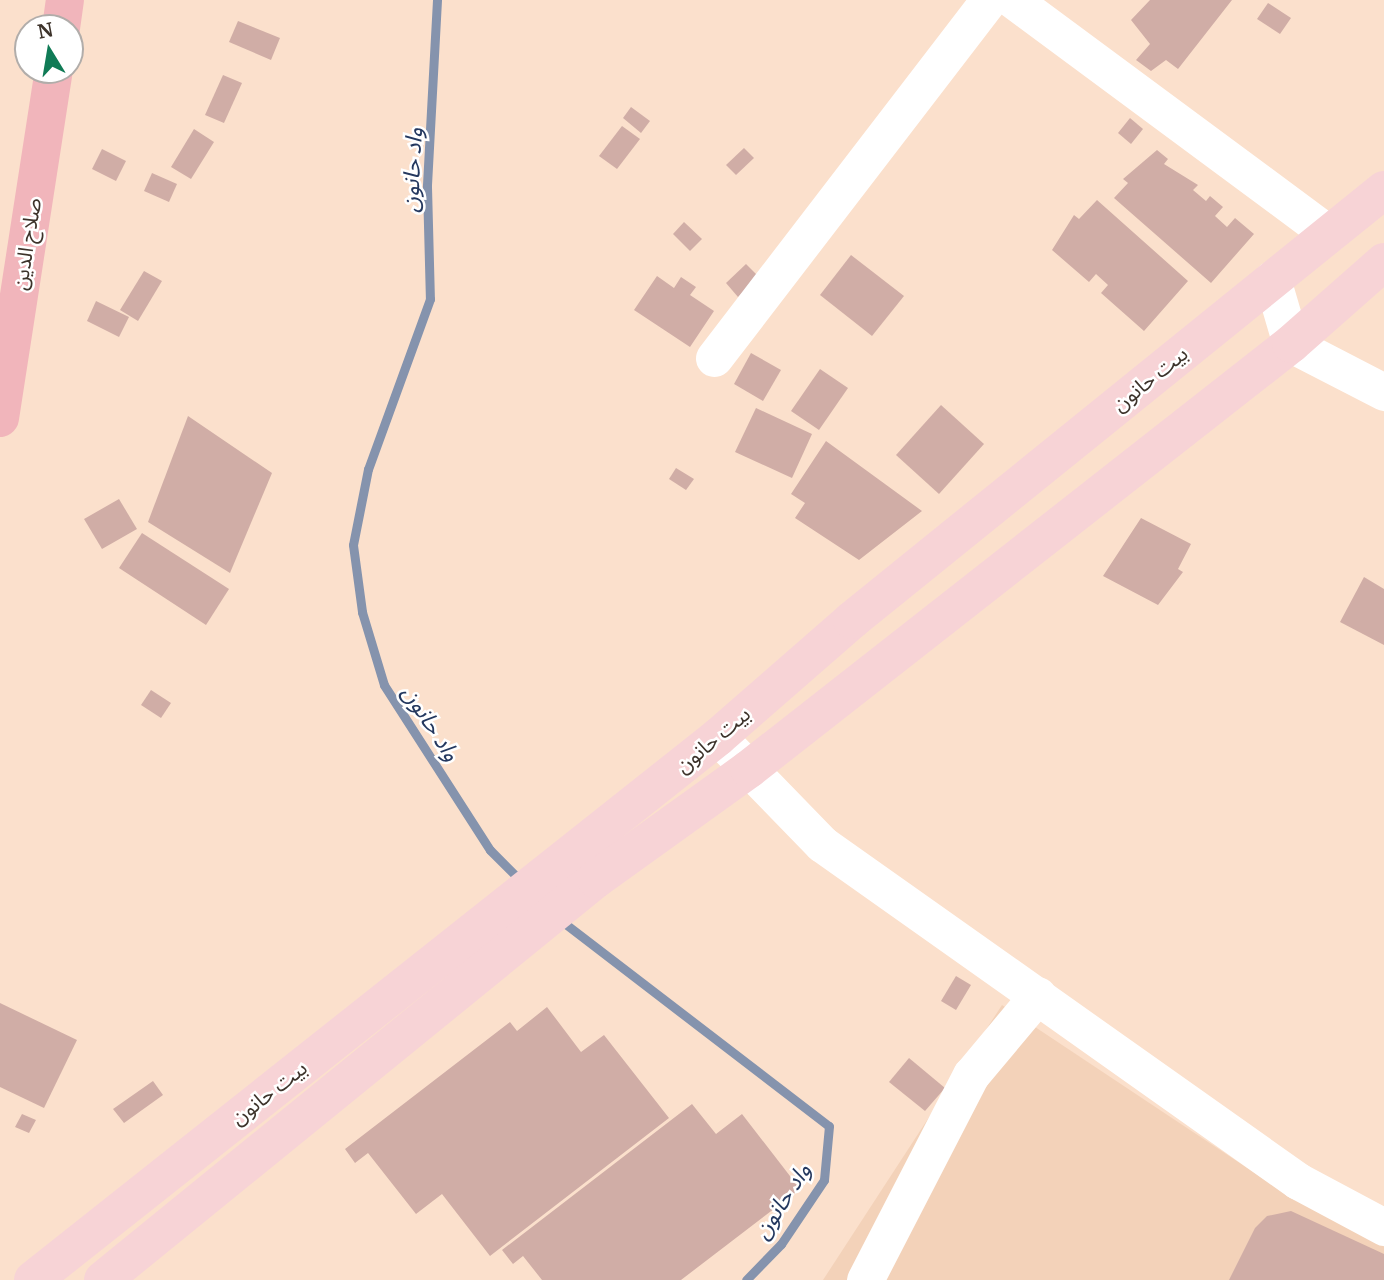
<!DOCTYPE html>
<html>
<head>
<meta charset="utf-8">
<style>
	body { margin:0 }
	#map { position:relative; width:1384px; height:1280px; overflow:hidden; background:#fbe0cc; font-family:Merriweather,"Noto Sans Arabic",serif }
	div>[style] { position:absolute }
	.built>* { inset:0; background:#f3d2b9 }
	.stream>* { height:9px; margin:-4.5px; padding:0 4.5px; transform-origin:4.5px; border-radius:4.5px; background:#8593ad }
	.building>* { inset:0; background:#d0ada6 }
	.minor>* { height:37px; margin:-18.5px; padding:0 18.5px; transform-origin:18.5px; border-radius:18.5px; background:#fff }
	.major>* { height:38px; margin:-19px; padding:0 19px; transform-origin:19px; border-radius:19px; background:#f7d3d6 }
	.highway>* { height:38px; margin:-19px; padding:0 19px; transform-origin:19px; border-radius:19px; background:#f1b5bb }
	span { translate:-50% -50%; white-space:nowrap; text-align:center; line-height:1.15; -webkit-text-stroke:5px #fff; paint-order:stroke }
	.street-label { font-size:21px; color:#3d332b }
	.water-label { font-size:23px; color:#24385f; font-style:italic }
	.north { position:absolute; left:14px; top:14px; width:70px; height:70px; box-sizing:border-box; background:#fff; border:2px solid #b1adaa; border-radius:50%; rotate:349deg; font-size:19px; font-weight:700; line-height:28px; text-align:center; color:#3d332b }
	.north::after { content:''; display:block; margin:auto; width:24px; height:32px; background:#107b56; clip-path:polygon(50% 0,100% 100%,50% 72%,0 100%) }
</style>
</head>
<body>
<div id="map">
	<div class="built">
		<div style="clip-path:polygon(1002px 1005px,1294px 1199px,1384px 1244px,1384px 1280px,823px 1280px)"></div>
	</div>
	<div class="stream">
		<div style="left:437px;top:0;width:187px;rotate:93.1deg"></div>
		<div style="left:427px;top:187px;width:112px;rotate:88.5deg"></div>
		<div style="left:430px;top:299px;width:181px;rotate:110deg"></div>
		<div style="left:368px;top:469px;width:77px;rotate:101.2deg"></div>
		<div style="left:353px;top:545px;width:68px;rotate:82.3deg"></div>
		<div style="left:362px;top:612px;width:76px;rotate:73.2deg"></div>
		<div style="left:384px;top:685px;width:196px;rotate:57.3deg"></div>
		<div style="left:490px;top:850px;width:45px;rotate:45deg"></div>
		<div style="left:559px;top:919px;width:340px;rotate:37.5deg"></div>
		<div style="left:829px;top:1126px;width:54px;rotate:95.3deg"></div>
		<div style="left:824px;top:1180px;width:77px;rotate:123.9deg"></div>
		<div style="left:781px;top:1244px;width:50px;rotate:134.2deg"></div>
	</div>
	<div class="building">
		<div style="clip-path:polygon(1150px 0,1232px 0,1178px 69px,1166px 60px,1151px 71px,1136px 60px,1150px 44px,1131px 20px)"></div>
		<div style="clip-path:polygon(1268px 3px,1291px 18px,1280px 34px,1257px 19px)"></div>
		<div style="clip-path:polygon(238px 21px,280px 38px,271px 60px,229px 42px)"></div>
		<div style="clip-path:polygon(223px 75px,242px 83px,224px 123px,205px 115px)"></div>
		<div style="clip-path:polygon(631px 107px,650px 121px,641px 133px,623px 118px)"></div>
		<div style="clip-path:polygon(1130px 118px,1143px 129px,1131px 144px,1118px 133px)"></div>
		<div style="clip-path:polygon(622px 126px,640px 139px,617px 169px,599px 156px)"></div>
		<div style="clip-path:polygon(194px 129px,214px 142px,191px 179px,171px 167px)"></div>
		<div style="clip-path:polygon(744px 148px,754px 158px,736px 175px,726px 165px)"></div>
		<div style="clip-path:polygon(102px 149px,126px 161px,116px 181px,92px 169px)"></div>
		<div style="clip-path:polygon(1157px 150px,1168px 159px,1164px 164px,1198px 185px,1193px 190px,1206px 201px,1210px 196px,1223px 207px,1215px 216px,1227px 227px,1235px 218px,1254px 234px,1211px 283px,1114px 198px,1128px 183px,1123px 179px)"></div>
		<div style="clip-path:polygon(152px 173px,177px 184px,169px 202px,144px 191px)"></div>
		<div style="clip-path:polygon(1097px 200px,1188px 281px,1144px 331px,1101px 293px,1108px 285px,1096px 274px,1089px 282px,1052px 250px,1074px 215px,1079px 219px)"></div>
		<div style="clip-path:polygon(684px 222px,702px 239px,690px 251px,673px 234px)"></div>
		<div style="clip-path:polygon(851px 255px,904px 296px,872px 336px,820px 295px)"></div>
		<div style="clip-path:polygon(746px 264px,759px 277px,738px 297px,726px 283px)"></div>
		<div style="clip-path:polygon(144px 271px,162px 281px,138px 321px,120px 310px)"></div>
		<div style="clip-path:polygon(657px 276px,674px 288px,681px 277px,696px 287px,690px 295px,714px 311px,690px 347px,634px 310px)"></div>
		<div style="clip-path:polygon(96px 301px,129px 317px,119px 337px,87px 321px)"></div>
		<div style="clip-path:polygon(751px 353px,781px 370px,763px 401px,734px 384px)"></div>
		<div style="clip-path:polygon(820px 369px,848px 388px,819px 430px,791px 411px)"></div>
		<div style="clip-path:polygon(941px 405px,984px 444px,939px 494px,896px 455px)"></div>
		<div style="clip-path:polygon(756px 408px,812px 434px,792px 478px,735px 452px)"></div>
		<div style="clip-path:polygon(188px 416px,272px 473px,230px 573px,148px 522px)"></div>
		<div style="clip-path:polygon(826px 441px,922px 511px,859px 560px,795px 518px,805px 503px,791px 494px)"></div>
		<div style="clip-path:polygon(676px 468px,694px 479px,686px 490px,669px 479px)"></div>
		<div style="clip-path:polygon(119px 499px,137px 529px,102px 549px,84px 519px)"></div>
		<div style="clip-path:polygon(1141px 518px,1191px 544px,1178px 569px,1183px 572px,1158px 605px,1103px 576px)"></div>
		<div style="clip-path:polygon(142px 533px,229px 589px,206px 625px,119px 568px)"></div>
		<div style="clip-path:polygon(1364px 577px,1384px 589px,1384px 645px,1340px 622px)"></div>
		<div style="clip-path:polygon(151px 690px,171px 703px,161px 718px,141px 705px)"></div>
		<div style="clip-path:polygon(956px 976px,971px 985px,956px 1010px,941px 1001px)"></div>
		<div style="clip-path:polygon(0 1003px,77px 1040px,44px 1108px,0 1087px)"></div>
		<div style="clip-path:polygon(547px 1007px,581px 1052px,604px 1035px,669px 1118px,490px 1256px,442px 1194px,416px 1214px,368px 1153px,355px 1163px,345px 1149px,510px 1022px,517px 1031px)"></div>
		<div style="clip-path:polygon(909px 1058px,945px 1088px,925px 1111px,889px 1082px)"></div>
		<div style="clip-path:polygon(153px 1081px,163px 1095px,124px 1123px,113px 1109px)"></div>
		<div style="clip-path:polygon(692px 1104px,716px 1134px,742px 1114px,800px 1189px,681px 1280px,542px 1280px,523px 1256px,513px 1264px,502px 1250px)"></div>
		<div style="clip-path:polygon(22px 1114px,36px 1120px,29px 1133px,15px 1127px)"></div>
		<div style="clip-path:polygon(1291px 1211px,1384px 1254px,1384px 1280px,1229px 1280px,1255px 1228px,1267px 1216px)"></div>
	</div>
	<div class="minor">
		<div style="left:1013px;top:0;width:393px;rotate:36.5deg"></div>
		<div style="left:1272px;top:279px;width:68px;rotate:73.7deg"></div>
		<div style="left:1291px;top:344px;width:105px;rotate:27.3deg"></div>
		<div style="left:714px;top:358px;width:451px;rotate:-52.5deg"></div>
		<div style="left:718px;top:737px;width:149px;rotate:45.8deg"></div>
		<div style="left:822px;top:844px;width:583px;rotate:35.3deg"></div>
		<div style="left:1298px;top:1181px;width:98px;rotate:28.1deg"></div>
		<div style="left:865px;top:1280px;width:231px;rotate:-62.7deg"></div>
		<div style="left:971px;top:1075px;width:104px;rotate:-50.1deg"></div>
	</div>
	<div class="major">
		<div style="left:33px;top:1280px;width:874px;rotate:-38.4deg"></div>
		<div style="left:718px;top:737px;width:178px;rotate:-41.1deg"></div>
		<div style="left:852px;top:620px;width:684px;rotate:-38.95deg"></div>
		<div style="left:103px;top:1280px;width:635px;rotate:-39.12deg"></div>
		<div style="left:596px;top:879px;width:188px;rotate:-35.7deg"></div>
		<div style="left:749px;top:769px;width:689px;rotate:-38.1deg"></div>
		<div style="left:1291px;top:344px;width:124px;rotate:-41.4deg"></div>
	</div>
	<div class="highway">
		<div style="left:61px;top:28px;width:28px;rotate:-82deg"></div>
		<div style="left:0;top:418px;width:352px;rotate:-81.2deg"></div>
	</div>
	<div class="street-label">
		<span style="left:27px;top:244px;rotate:-81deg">صلاح الدين</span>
		<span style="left:1150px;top:379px;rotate:-39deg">بيت حانون</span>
		<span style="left:713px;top:740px;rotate:-40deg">بيت حانون</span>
		<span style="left:269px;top:1093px;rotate:-38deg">بيت حانون</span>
	</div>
	<div class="water-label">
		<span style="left:412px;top:170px;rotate:-87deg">واد حانون</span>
		<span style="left:431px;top:723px;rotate:57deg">واد حانون</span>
		<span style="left:782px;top:1201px;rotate:-57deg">واد حانون</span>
	</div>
	<div class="north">N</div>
</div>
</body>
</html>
